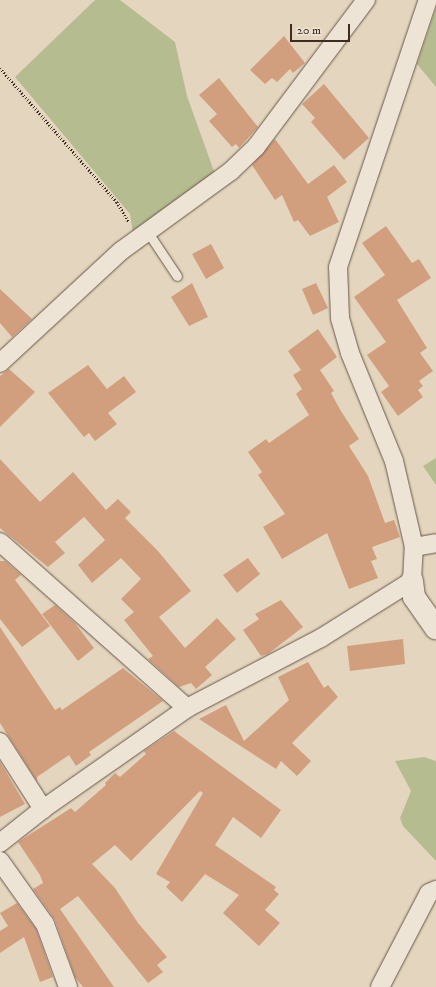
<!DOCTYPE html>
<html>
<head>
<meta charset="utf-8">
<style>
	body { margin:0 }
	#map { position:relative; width:436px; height:987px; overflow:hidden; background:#e4d6be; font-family:"IM FELL DW Pica",serif }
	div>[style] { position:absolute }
	.green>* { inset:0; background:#b5bd90 }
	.building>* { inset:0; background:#d29f7e }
	.path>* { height:2.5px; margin-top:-1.25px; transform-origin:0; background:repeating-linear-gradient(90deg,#402b23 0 1px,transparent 0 3px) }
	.roads { filter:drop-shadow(0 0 1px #69564a) drop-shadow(0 0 1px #69564a) }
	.lane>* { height:9px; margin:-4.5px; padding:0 4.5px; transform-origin:4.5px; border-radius:4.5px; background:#ede4d5 }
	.street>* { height:18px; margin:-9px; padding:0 9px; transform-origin:9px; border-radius:9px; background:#ede4d5 }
	.secondary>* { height:22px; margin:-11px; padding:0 11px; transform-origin:11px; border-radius:11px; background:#ede4d5 }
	span { translate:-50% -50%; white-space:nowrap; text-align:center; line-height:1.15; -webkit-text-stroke:4px #ede4d5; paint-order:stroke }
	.scale { position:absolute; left:290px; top:24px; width:60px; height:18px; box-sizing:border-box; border:2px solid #402b23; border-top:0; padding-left:5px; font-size:12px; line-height:14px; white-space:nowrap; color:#402b23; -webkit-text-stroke:3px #ede4d5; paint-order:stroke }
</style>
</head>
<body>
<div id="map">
	<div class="green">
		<div style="clip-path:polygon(95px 0,120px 0,175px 42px,187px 96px,215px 174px,133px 234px,130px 214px,15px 77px)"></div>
		<div style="clip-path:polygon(436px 8px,436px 87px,417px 64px)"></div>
		<div style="clip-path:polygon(436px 458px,436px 485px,423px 466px)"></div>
		<div style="clip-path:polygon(424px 757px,436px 761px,436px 861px,403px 826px,400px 818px,411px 791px,395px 761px)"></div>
	</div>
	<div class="building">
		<div style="clip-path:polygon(284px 36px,305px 63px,293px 73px,290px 69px,277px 82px,272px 78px,265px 84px,250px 70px)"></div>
		<div style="clip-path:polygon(219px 78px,258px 127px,239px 148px,236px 144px,232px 147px,209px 121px,217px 114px,199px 95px)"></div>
		<div style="clip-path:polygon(324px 84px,369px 138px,344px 160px,311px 122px,315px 118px,302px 104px)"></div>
		<div style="clip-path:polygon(275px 139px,308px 184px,334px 165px,347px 182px,327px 197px,339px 222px,310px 236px,298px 220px,294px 222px,282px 195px,275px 200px,252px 165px)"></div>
		<div style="clip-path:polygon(386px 226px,412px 263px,419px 259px,431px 278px,397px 300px,427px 348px,420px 353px,433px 371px,419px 381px,423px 386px,418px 390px,423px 397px,398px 416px,381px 392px,389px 386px,367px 355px,386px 342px,354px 297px,385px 275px,362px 243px)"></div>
		<div style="clip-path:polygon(211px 244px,224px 268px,206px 279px,192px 254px)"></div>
		<div style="clip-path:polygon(192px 283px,208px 317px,189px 326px,171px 297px)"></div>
		<div style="clip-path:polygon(316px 283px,328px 308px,313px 315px,302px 289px)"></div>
		<div style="clip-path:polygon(0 289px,32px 319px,12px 337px,0 323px)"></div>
		<div style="clip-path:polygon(318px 329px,337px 357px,320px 370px,334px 391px,331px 393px,341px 411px,359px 439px,349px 446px,368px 476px,385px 523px,394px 520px,400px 537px,372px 547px,377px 559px,371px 561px,378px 578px,349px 589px,327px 533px,282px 559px,263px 527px,285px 514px,258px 475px,262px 472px,248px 452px,266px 439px,269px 443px,309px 415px,296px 394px,302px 389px,293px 375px,301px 370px,288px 351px)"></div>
		<div style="clip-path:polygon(88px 365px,107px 389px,124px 376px,136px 392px,108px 413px,117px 424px,95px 441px,89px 433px,84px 437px,48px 393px)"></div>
		<div style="clip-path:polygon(9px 369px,35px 392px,0 427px,0 376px)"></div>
		<div style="clip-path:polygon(0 459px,40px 502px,73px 472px,106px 510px,118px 499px,131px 512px,125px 518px,158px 551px,191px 591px,159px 617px,185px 648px,217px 618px,236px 639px,205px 667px,212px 675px,196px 689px,191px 683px,179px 687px,148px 659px,153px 656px,124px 620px,134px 612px,121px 599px,141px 579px,121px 558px,92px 583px,78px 565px,105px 540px,84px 517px,55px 542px,65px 553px,48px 567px,0 528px)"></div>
		<div style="clip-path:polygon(248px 558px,260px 574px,237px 593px,223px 575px)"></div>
		<div style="clip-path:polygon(0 561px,5px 561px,21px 575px,15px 580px,50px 626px,22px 647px,0 619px)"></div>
		<div style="clip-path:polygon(281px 600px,303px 627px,268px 654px,261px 656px,243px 630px,259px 619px,255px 614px)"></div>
		<div style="clip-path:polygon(55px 605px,75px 623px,94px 648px,78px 661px,42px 614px)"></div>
		<div style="clip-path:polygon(0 627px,55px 710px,60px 707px,62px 710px,123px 668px,163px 701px,89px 752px,91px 755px,76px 766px,69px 755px,37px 777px,37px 781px,0 723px)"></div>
		<div style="clip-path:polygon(403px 639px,405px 664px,350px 671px,347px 646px)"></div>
		<div style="clip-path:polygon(308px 662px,324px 688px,328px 685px,338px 697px,292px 743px,311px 761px,297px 776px,281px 761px,276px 769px,199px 719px,226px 705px,244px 741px,289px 700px,278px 677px)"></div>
		<div style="clip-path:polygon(174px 731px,281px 810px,261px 838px,233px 817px,215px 845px,276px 887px,274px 890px,279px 894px,265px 910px,280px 923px,259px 946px,223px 913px,239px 895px,205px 874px,182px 902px,166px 887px,170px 882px,156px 874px,203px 793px,200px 791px,131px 861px,115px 845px,92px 864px,115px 888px,138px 923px,167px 957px,157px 965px,163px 972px,148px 983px,78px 896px,60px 909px,114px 987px,83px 987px,75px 977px,55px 920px,33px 889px,43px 883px,40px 875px,18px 842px,71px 808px,75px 812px,106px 785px,105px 783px,115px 773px,120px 777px,146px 754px,144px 751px)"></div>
		<div style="clip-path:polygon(0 762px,25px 804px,0 817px)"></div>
		<div style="clip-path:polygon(17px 903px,36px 929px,53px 977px,40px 982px,24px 937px,0 953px,0 931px,8px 926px,0 913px)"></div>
	</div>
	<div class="path">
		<div style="left:0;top:68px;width:178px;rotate:48.9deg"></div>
		<div style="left:117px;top:202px;width:23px;rotate:59deg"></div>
	</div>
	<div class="roads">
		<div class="lane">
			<div style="left:147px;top:231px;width:54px;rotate:56.3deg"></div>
		</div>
		<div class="street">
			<div style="left:0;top:363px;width:165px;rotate:-42.8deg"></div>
			<div style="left:121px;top:251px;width:136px;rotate:-36deg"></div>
			<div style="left:231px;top:171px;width:35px;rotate:-44deg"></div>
			<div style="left:256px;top:147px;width:184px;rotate:-53.2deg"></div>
			<div style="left:0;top:542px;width:250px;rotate:41.6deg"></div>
			<div style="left:414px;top:547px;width:22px;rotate:-10deg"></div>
			<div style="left:0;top:742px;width:80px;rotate:57.3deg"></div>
			<div style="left:0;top:843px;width:55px;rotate:-38.3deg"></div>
			<div style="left:43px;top:809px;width:176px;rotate:-35deg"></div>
			<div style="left:187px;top:708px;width:151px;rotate:-27.6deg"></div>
			<div style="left:321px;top:638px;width:107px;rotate:-32.1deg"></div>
			<div style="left:412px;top:581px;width:34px;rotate:-87deg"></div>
			<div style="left:414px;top:547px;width:88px;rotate:-103.1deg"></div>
			<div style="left:394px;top:461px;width:117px;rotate:-112.2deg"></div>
			<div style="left:350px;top:353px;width:36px;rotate:-106deg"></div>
			<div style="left:340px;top:318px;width:51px;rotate:-92.2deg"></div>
			<div style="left:338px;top:267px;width:282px;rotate:-71.4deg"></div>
			<div style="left:0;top:861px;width:77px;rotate:54.5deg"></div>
			<div style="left:45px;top:924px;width:67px;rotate:69.9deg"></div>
			<div style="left:380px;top:987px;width:106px;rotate:-62.5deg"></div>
			<div style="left:429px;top:893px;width:8px;rotate:-23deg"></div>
		</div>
		<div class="secondary">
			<div style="left:412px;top:581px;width:16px;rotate:83deg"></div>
			<div style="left:414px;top:597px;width:38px;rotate:55deg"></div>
		</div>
	</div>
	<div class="scale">20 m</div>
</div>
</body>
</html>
